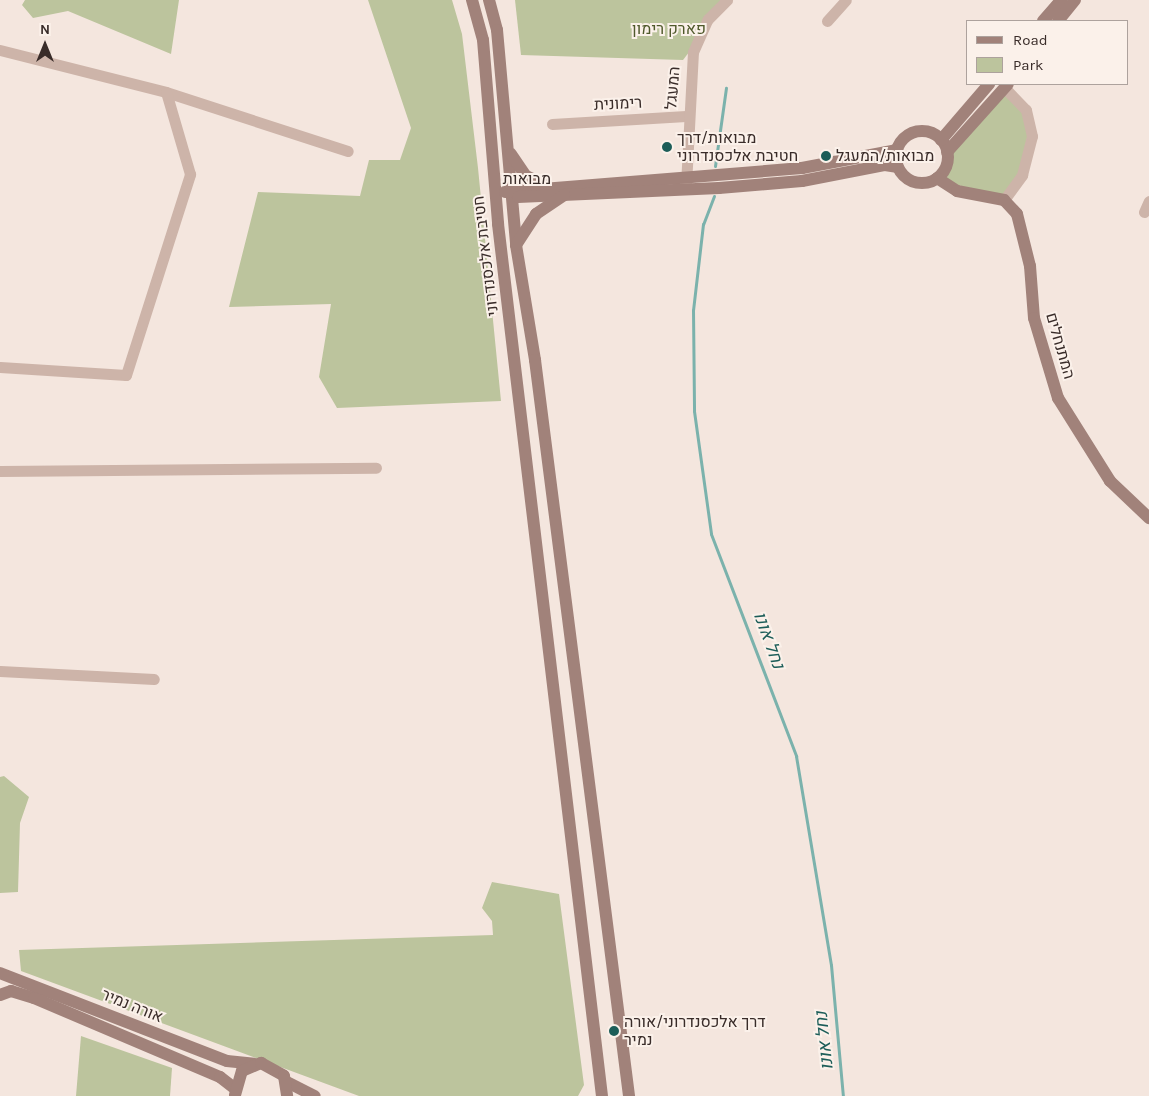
<!DOCTYPE html>
<html>
<head>
<meta charset="utf-8">
<style>
	body { margin:0 }
	#map { position:relative; width:1149px; height:1096px; overflow:hidden; background:#f4e6de; font-family:Karla,Heebo,sans-serif }
	div>[style] { position:absolute }
	.green>* { inset:0; background:#bcc49d }
	.stream>* { height:3px; margin:-1.5px; padding:0 1.5px; transform-origin:1.5px; border-radius:1.5px; background:#7bb2ac }
	.street>* { height:11px; margin:-5.5px; padding:0 5.5px; transform-origin:5.5px; border-radius:5.5px; background:#cdb4a9 }
	.secondary>* { height:12px; margin:-6px; padding:0 6px; transform-origin:6px; border-radius:6px; background:#a1827a }
	.secondary>.ring { margin:-6px; padding:0; box-sizing:content-box; background:none; border:12px solid #a1827a; border-radius:50% }
	.dots>* { width:14px; height:14px; translate:-50% -50%; box-sizing:border-box; border:2px solid #fbf1ea; border-radius:50% }
	span { translate:-50% -50%; white-space:nowrap; text-align:center; line-height:1.15; -webkit-text-stroke:4px #fbf1ea; paint-order:stroke }
	.park-label { font-size:16px; color:#4f592b }
	.street-label { font-size:16px; color:#392c29 }
	.poi-label { font-size:16px; color:#392c29 }
	.left { translate:0 -50%; text-align:left }
	.water-label { font-size:18px; color:#1c5d58; font-style:italic }
	.legend { position:absolute; left:966px; top:20px; width:162px; height:65px; box-sizing:border-box; background:#fbf1ea; border:1px solid #ada29d; margin:0; padding:6px 9px; list-style:none; font-size:15px; color:#392c29 }
	.legend li { display:flex; align-items:center; gap:10px; height:25px }
	.legend b { width:25px; border:1px solid #ada29d }
	.north { position:absolute; left:20px; top:20px; width:50px; height:50px; -webkit-text-stroke:4px #fbf1ea; paint-order:stroke; rotate:0deg; font-size:14px; font-weight:700; line-height:20px; text-align:center; color:#392c29 }
	.north::after { content:''; display:block; margin:auto; width:18px; height:22px; background:#392c29; clip-path:polygon(50% 0,100% 100%,50% 72%,0 100%) }
</style>
</head>
<body>
<div id="map">
	<div class="green">
		<div style="clip-path:polygon(25px 0,179px 0,171px 54px,68px 11px,33px 18px,22px 5px)"></div>
		<div style="clip-path:polygon(368px 0,452px 0,462px 34px,478px 168px,501px 401px,337px 408px,319px 377px,331px 304px,229px 307px,258px 192px,360px 196px,369px 160px,400px 160px,411px 128px)"></div>
		<div style="clip-path:polygon(515px 0,729px 0,683px 60px,521px 55px)"></div>
		<div style="clip-path:polygon(1005px 88px,1026px 110px,1032px 136px,1022px 175px,1004px 200px,937px 178px,945px 169px,947px 152px)"></div>
		<div style="clip-path:polygon(4px 776px,29px 797px,20px 823px,18px 892px,0 893px,0 777px)"></div>
		<div style="clip-path:polygon(492px 882px,559px 894px,584px 1085px,578px 1096px,359px 1096px,21px 971px,19px 950px,493px 935px,492px 921px,482px 908px)"></div>
		<div style="clip-path:polygon(81px 1036px,172px 1068px,170px 1096px,76px 1096px)"></div>
	</div>
	<div class="stream">
		<div style="left:715px;top:166px;width:79px;rotate:-82deg"></div>
		<div style="left:714px;top:196px;width:30px;rotate:111deg"></div>
		<div style="left:703px;top:224px;width:87px;rotate:96.6deg"></div>
		<div style="left:693px;top:310px;width:101px;rotate:89.4deg"></div>
		<div style="left:694px;top:411px;width:124px;rotate:82.1deg"></div>
		<div style="left:711px;top:534px;width:238px;rotate:69deg"></div>
		<div style="left:796px;top:756px;width:212px;rotate:80.5deg"></div>
		<div style="left:831px;top:965px;width:132px;rotate:84.8deg"></div>
	</div>
	<div class="street">
		<div style="left:827px;top:21px;width:28px;rotate:-48deg"></div>
		<div style="left:0;top:50px;width:171px;rotate:14.2deg"></div>
		<div style="left:166px;top:92px;width:191px;rotate:18deg"></div>
		<div style="left:552px;top:124px;width:134px;rotate:-3.4deg"></div>
		<div style="left:686px;top:185px;width:133px;rotate:-87deg"></div>
		<div style="left:693px;top:52px;width:36px;rotate:-66deg"></div>
		<div style="left:708px;top:19px;width:27px;rotate:-45deg"></div>
		<div style="left:1004px;top:200px;width:31px;rotate:-54deg"></div>
		<div style="left:1022px;top:175px;width:40px;rotate:-75.6deg"></div>
		<div style="left:1032px;top:136px;width:27px;rotate:-103deg"></div>
		<div style="left:1026px;top:110px;width:30px;rotate:-134deg"></div>
		<div style="left:1144px;top:212px;width:12px;rotate:-66deg"></div>
		<div style="left:0;top:367px;width:126px;rotate:3.6deg"></div>
		<div style="left:126px;top:375px;width:211px;rotate:-72.3deg"></div>
		<div style="left:190px;top:174px;width:85px;rotate:-106.3deg"></div>
		<div style="left:0;top:471px;width:376px;rotate:-0.5deg"></div>
		<div style="left:0;top:671px;width:154px;rotate:3deg"></div>
	</div>
	<div class="secondary">
		<div style="left:472px;top:0;width:41px;rotate:74.6deg"></div>
		<div style="left:483px;top:40px;width:185px;rotate:85.3deg"></div>
		<div style="left:498px;top:224px;width:878px;rotate:83.2deg"></div>
		<div style="left:489px;top:0;width:31px;rotate:75deg"></div>
		<div style="left:497px;top:30px;width:216px;rotate:84.9deg"></div>
		<div style="left:516px;top:245px;width:117px;rotate:80.6deg"></div>
		<div style="left:535px;top:360px;width:742px;rotate:82.72deg"></div>
		<div style="left:1043px;top:21px;width:28px;rotate:-49deg"></div>
		<div style="left:1058px;top:21px;width:27px;rotate:-51deg"></div>
		<div class="ring" style="left:896px;top:131px;width:40px;height:40px"></div>
		<div style="left:941px;top:140px;width:74px;rotate:-49.4deg"></div>
		<div style="left:947px;top:152px;width:91px;rotate:-48.1deg"></div>
		<div style="left:511px;top:154px;width:27px;rotate:56deg"></div>
		<div style="left:526px;top:176px;width:20px;rotate:24deg"></div>
		<div style="left:937px;top:178px;width:24px;rotate:33deg"></div>
		<div style="left:957px;top:191px;width:48px;rotate:10.8deg"></div>
		<div style="left:1004px;top:200px;width:19px;rotate:47deg"></div>
		<div style="left:1017px;top:214px;width:54px;rotate:76deg"></div>
		<div style="left:1030px;top:266px;width:52px;rotate:85.6deg"></div>
		<div style="left:1034px;top:318px;width:84px;rotate:73.3deg"></div>
		<div style="left:1058px;top:398px;width:98px;rotate:57.9deg"></div>
		<div style="left:1110px;top:481px;width:54px;rotate:43.5deg"></div>
		<div style="left:505px;top:192px;width:298px;rotate:-4.6deg"></div>
		<div style="left:802px;top:168px;width:97px;rotate:-10.7deg"></div>
		<div style="left:518px;top:197px;width:201px;rotate:-2.6deg"></div>
		<div style="left:719px;top:188px;width:83px;rotate:-4.8deg"></div>
		<div style="left:802px;top:181px;width:85px;rotate:-10.9deg"></div>
		<div style="left:885px;top:165px;width:13px;rotate:9deg"></div>
		<div style="left:516px;top:245px;width:37px;rotate:-57deg"></div>
		<div style="left:536px;top:214px;width:34px;rotate:-34deg"></div>
		<div style="left:0;top:973px;width:243px;rotate:21.2deg"></div>
		<div style="left:227px;top:1061px;width:27px;rotate:6deg"></div>
		<div style="left:0;top:995px;width:12px;rotate:-20deg"></div>
		<div style="left:11px;top:991px;width:24px;rotate:17deg"></div>
		<div style="left:34px;top:998px;width:202px;rotate:23deg"></div>
		<div style="left:220px;top:1077px;width:18px;rotate:38deg"></div>
		<div style="left:287px;top:1082px;width:31px;rotate:27deg"></div>
		<div style="left:235px;top:1095px;width:25px;rotate:-74deg"></div>
		<div style="left:242px;top:1071px;width:21px;rotate:-23deg"></div>
		<div style="left:261px;top:1063px;width:26px;rotate:29deg"></div>
		<div style="left:284px;top:1076px;width:20px;rotate:81deg"></div>
	</div>
	<div class="dots">
		<div style="left:667px;top:147px;background:#1c5d58"></div>
		<div style="left:826px;top:156px;background:#1c5d58"></div>
		<div style="left:614px;top:1031px;background:#1c5d58"></div>
	</div>
	<div class="park-label">
		<span style="left:669px;top:29px">פארק רימון</span>
	</div>
	<div class="street-label">
		<span style="left:673px;top:88px;rotate:-85deg">המעגל</span>
		<span style="left:618px;top:104px;rotate:-3deg">רימונית</span>
		<span style="left:527px;top:179px">מבואות</span>
		<span style="left:486px;top:256px;rotate:-97deg">חטיבת אלכסנדרוני</span>
		<span style="left:1060px;top:346px;rotate:74deg">המתנחלים</span>
		<span style="left:132px;top:1006px;rotate:22deg">אורה נמיר</span>
	</div>
	<div class="poi-label">
		<span class="left" style="left:677px;top:147px">מבואות/דרך<br>חטיבת אלכסנדרוני</span>
		<span class="left" style="left:836px;top:156px">מבואות/המעגל</span>
		<span class="left" style="left:624px;top:1031px">דרך אלכסנדרוני/אורה<br>נמיר</span>
	</div>
	<div class="water-label">
		<span style="left:769px;top:640px;rotate:70deg">נחל אונו</span>
		<span style="left:824px;top:1041px;rotate:-96deg">נחל אונו</span>
	</div>
	<ul class="legend">
	<li><b style="height:6px;background:#a1827a"></b>Road</li>
	<li><b style="height:14px;background:#bcc49d"></b>Park</li>
	</ul>
	<div class="north">N</div>
</div>
</body>
</html>
